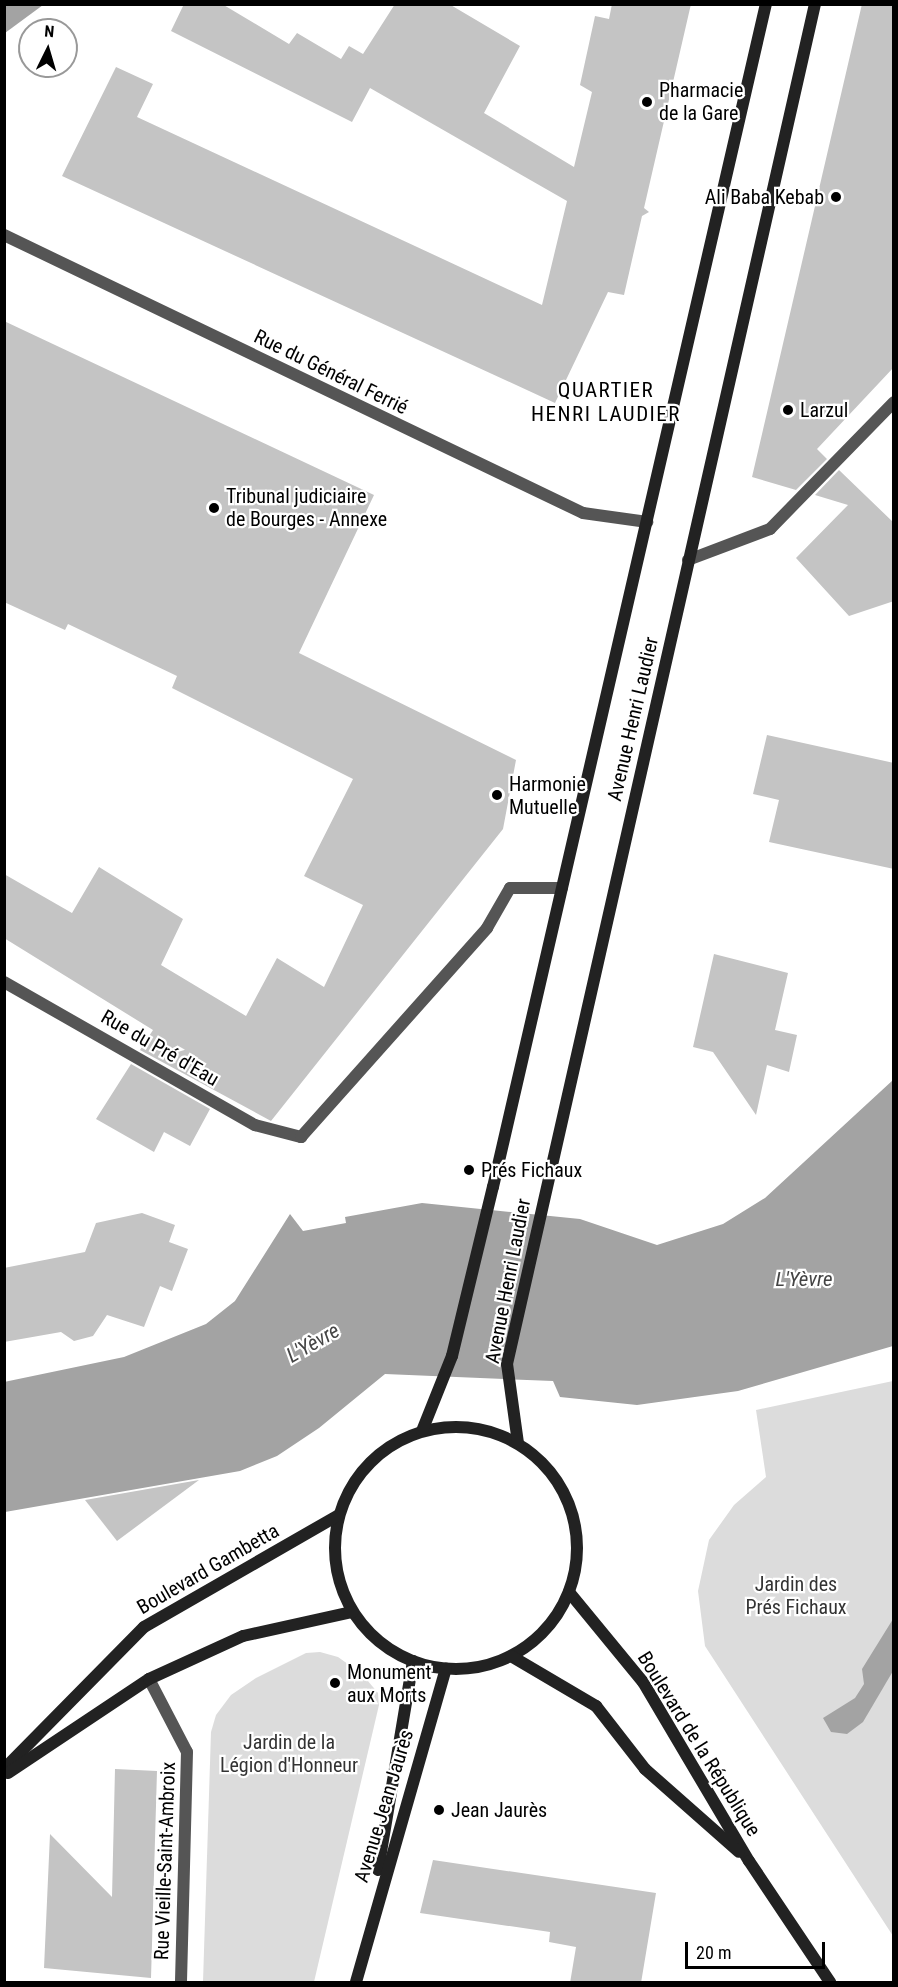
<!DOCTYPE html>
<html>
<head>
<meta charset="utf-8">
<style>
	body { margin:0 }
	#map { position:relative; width:898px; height:1987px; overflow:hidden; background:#fff; font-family:"Roboto Condensed",sans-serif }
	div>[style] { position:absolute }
	.green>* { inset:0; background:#dcdcdc }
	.water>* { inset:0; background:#a3a3a3 }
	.building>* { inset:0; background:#c4c4c4 }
	.street>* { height:12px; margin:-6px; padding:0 6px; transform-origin:6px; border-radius:6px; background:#555 }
	.secondary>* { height:12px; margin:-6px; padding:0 6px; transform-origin:6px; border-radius:6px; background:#222 }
	.secondary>.ring { margin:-6px; padding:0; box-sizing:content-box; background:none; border:12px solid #222; border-radius:50% }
	.dots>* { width:16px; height:16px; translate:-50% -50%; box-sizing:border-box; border:3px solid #fff; border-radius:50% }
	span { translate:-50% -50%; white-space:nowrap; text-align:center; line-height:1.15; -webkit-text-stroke:4.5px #fff; paint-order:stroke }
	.poi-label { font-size:20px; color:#000 }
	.left { translate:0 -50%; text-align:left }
	.right { translate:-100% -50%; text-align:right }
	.street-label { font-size:20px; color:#000 }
	.park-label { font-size:20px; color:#333 }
	.neighbourhood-label { font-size:21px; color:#000; letter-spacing:1.5px }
	.water-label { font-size:21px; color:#444; font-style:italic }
	.frame { position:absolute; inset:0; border:6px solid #000; pointer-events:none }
	.north { position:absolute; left:18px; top:18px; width:60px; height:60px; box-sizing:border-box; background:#fff; border:2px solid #999; border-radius:50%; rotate:5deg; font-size:16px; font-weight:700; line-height:24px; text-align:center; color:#000 }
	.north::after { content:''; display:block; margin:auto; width:21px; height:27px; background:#000; clip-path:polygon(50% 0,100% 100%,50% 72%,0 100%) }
	.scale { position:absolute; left:685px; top:1942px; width:140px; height:27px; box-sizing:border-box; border:3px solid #000; border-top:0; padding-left:8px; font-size:18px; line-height:21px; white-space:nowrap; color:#000; -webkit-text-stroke:4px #fff; paint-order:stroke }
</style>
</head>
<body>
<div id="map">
	<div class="green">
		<div style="clip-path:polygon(893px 1381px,893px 1936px,705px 1646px,698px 1591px,709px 1540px,734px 1505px,766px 1477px,756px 1410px)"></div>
		<div style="clip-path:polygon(320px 1652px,338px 1657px,362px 1674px,378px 1693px,379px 1705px,314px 1982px,203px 1982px,211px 1732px,216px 1715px,231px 1695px,256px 1678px,306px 1653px)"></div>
	</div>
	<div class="water">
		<div style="clip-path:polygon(5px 4px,43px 4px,43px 5px,5px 33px)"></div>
		<div style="clip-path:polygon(893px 1080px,893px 1346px,738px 1391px,637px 1405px,560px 1397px,553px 1381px,385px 1374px,319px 1428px,277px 1456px,240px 1471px,5px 1512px,4px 1382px,124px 1357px,206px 1324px,235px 1301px,290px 1214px,303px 1231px,346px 1223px,345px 1217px,422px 1203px,580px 1219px,657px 1245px,723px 1224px,765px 1198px)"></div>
		<div style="clip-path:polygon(893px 1619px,893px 1671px,863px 1722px,847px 1734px,831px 1732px,823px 1718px,855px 1698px,864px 1684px,862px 1669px)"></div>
	</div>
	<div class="building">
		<div style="clip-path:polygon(184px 4px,222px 4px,289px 44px,297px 33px,341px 59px,349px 46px,363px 54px,395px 4px,449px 4px,520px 46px,484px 113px,574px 167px,592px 92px,580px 85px,595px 16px,609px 19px,612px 4px,691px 4px,644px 208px,649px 212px,642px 216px,624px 295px,608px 292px,555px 403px,62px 176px,116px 67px,153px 84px,137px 117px,542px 305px,567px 201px,370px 88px,352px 122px,171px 31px)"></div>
		<div style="clip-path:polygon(862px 4px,894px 4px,894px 367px,817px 449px,827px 459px,796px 490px,752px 477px)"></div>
		<div style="clip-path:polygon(4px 321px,374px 495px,299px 653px,516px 760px,503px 829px,271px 1121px,140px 1050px,153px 1030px,4px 938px,4px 874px,72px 913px,99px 867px,183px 919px,161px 965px,246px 1016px,277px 958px,324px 987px,363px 905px,304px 876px,353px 779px,172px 688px,177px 676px,68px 624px,65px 630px,4px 602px)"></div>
		<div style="clip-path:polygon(839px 470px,894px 523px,894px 601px,849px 616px,796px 558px,848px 505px,815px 495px)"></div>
		<div style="clip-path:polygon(767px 735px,894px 763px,894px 869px,769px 842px,779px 800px,753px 794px)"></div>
		<div style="clip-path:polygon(714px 954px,788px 973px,775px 1030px,797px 1035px,789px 1072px,767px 1065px,756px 1115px,713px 1052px,693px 1047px)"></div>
		<div style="clip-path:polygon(131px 1064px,210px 1109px,190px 1146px,164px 1132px,154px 1152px,96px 1119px)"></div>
		<div style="clip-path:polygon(142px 1213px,175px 1225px,169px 1242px,188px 1249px,172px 1291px,160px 1286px,144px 1327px,107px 1315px,93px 1336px,74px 1341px,61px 1332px,4px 1342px,4px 1268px,85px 1252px,96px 1223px)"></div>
		<div style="clip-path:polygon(199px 1480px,117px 1541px,85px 1500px)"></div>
		<div style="clip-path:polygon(115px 1769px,157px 1771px,151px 1978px,44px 1968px,50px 1834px,112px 1897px)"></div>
		<div style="clip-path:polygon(433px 1860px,656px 1893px,641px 1983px,570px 1983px,576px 1947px,549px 1942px,550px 1932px,420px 1913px)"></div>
	</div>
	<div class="street">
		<div style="left:4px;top:235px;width:642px;rotate:25.65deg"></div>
		<div style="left:583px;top:513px;width:65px;rotate:8deg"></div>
		<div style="left:688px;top:560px;width:88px;rotate:-20.7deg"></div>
		<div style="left:770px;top:529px;width:177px;rotate:-45.7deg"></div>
		<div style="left:4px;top:982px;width:289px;rotate:29.7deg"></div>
		<div style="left:255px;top:1125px;width:48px;rotate:14.6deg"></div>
		<div style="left:301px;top:1137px;width:280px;rotate:-48.3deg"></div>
		<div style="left:487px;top:928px;width:46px;rotate:-60.1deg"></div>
		<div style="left:510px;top:888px;width:52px"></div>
		<div style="left:149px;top:1679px;width:82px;rotate:62.5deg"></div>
		<div style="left:187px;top:1752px;width:230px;rotate:91.5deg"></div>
	</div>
	<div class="secondary">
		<div class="ring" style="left:335px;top:1427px;width:230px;height:230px"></div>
		<div style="left:422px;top:1431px;width:81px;rotate:-68.2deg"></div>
		<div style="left:452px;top:1356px;width:174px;rotate:-76.4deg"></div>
		<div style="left:493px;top:1187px;width:1214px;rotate:-77.01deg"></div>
		<div style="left:518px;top:1443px;width:80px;rotate:-97.9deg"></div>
		<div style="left:507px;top:1364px;width:1394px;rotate:-77.24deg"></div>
		<div style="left:569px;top:1592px;width:117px;rotate:50.6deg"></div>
		<div style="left:643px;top:1682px;width:208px;rotate:59.4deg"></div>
		<div style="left:749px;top:1861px;width:146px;rotate:56.2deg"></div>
		<div style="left:511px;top:1656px;width:99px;rotate:30.5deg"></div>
		<div style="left:596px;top:1706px;width:80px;rotate:52.1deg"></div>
		<div style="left:645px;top:1769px;width:125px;rotate:41.4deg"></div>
		<div style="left:4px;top:1769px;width:199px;rotate:-45.4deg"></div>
		<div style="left:144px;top:1627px;width:225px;rotate:-29.9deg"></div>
		<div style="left:8px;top:1773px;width:169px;rotate:-33.7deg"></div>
		<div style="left:149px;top:1679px;width:103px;rotate:-24.6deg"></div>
		<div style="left:243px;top:1636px;width:112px;rotate:-12.4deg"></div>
		<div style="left:378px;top:1870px;width:212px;rotate:-80.5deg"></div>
		<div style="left:356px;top:1982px;width:326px;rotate:-74deg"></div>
	</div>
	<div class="dots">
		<div style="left:647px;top:102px;background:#000"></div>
		<div style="left:836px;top:197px;background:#000"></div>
		<div style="left:788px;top:410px;background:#000"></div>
		<div style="left:214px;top:508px;background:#000"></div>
		<div style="left:497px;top:795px;background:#000"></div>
		<div style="left:469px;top:1170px;background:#000"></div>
		<div style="left:335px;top:1683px;background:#000"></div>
		<div style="left:439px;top:1810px;background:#000"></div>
	</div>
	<div class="poi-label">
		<span class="left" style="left:659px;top:102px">Pharmacie<br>de la Gare</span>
		<span class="right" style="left:824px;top:197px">Ali Baba Kebab</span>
		<span class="left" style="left:800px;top:410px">Larzul</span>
		<span class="left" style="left:226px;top:508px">Tribunal judiciaire<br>de Bourges - Annexe</span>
		<span class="left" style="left:509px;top:796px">Harmonie<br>Mutuelle</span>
		<span class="left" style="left:481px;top:1170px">Prés Fichaux</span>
		<span class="left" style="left:347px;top:1684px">Monument<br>aux Morts</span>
		<span class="left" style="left:451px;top:1810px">Jean Jaurès</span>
	</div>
	<div class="street-label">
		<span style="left:331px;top:372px;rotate:26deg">Rue du Général Ferrié</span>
		<span style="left:633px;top:719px;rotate:-77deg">Avenue Henri Laudier</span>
		<span style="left:160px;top:1048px;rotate:30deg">Rue du Pré d'Eau</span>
		<span style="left:508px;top:1281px;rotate:-79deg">Avenue Henri Laudier</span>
		<span style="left:208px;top:1569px;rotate:-30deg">Boulevard Gambetta</span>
		<span style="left:699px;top:1744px;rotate:58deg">Boulevard de la République</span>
		<span style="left:384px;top:1806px;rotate:-73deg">Avenue Jean Jaurès</span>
		<span style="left:165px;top:1861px;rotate:-88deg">Rue Vieille-Saint-Ambroix</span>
	</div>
	<div class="park-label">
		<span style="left:796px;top:1596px">Jardin des<br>Prés Fichaux</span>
		<span style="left:289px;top:1754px">Jardin de la<br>Légion d'Honneur</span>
	</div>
	<div class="neighbourhood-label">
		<span style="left:606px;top:402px">QUARTIER<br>HENRI LAUDIER</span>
	</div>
	<div class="water-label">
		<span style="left:804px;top:1279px">L'Yèvre</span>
		<span style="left:313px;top:1343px;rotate:-30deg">L'Yèvre</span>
	</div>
	<div class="frame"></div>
	<div class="north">N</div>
	<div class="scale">20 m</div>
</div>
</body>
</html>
